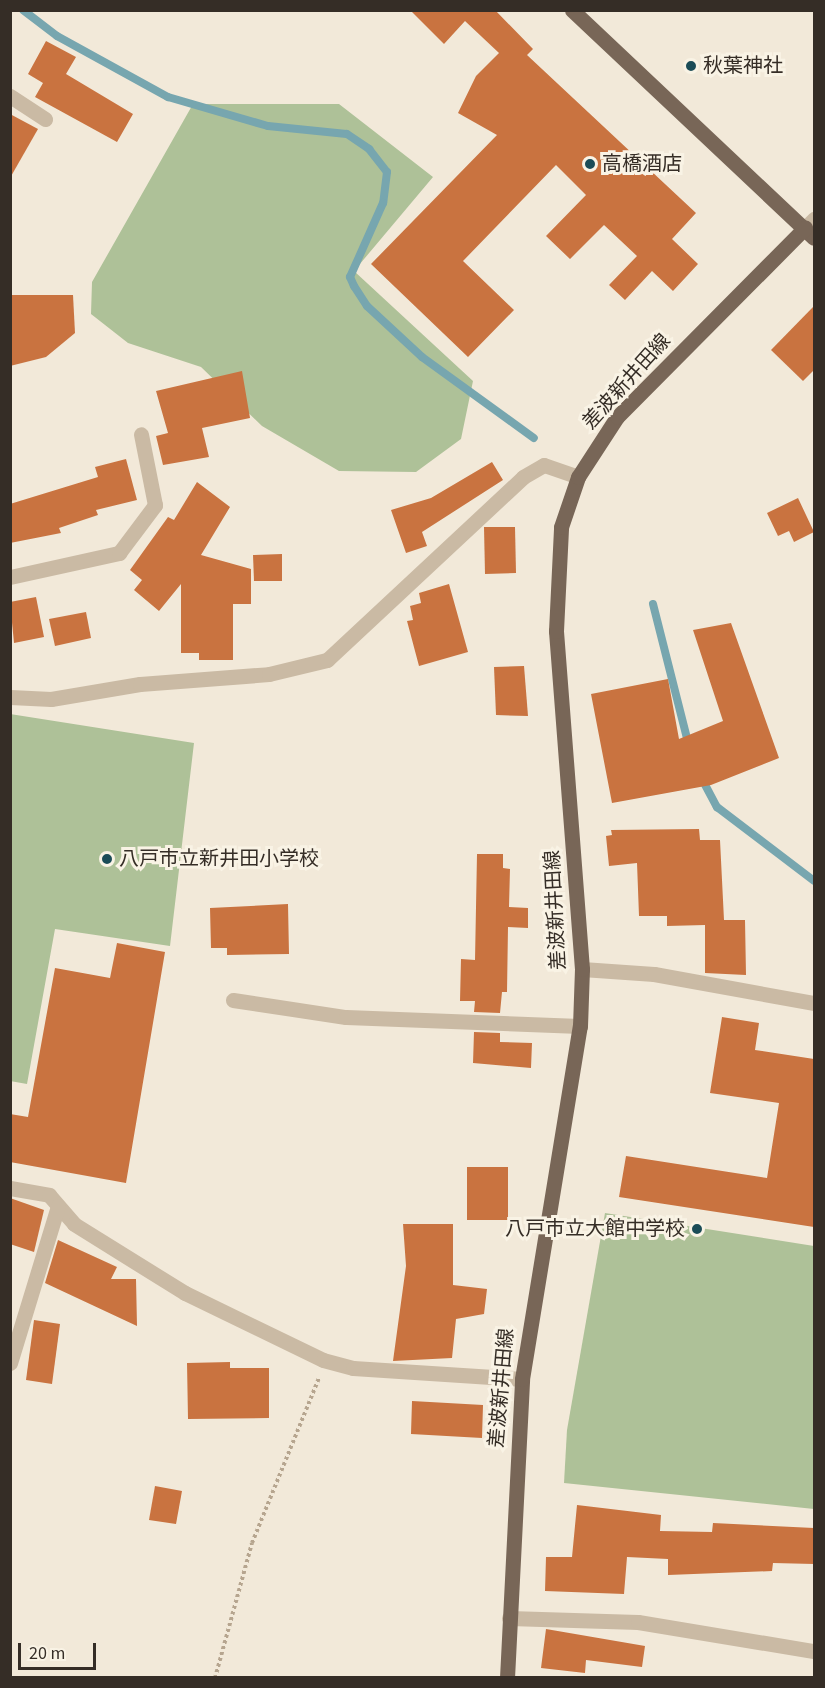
<!DOCTYPE html>
<html>
<head>
<meta charset="utf-8">
<style>
	body { margin:0 }
	#map { position:relative; width:825px; height:1688px; overflow:hidden; background:#f2e9d9; font-family:"Source Sans 3","Noto Sans JP",sans-serif }
	div>[style] { position:absolute }
	.green>* { inset:0; background:#aec198 }
	.stream>* { height:8px; margin:-4px; padding:0 4px; transform-origin:4px; border-radius:4px; background:#77a6af }
	.building>* { inset:0; background:#c97340 }
	.path>* { height:4px; margin-top:-2px; transform-origin:0; background:repeating-linear-gradient(90deg,#b6a58f 0 3px,transparent 0 6px) }
	.minor>* { height:15px; margin:-7.5px; padding:0 7.5px; transform-origin:7.5px; border-radius:7.5px; background:#cabaa4 }
	.major>* { height:15px; margin:-7.5px; padding:0 7.5px; transform-origin:7.5px; border-radius:7.5px; background:#786657 }
	.dots>* { width:16px; height:16px; translate:-50% -50%; box-sizing:border-box; border:3px solid #f9f3e5; border-radius:50% }
	span { translate:-50% -50%; white-space:nowrap; text-align:center; line-height:1.15; -webkit-text-stroke:6px #f9f3e5; paint-order:stroke }
	.poi-label { font-size:20px; color:#352d26 }
	.left { translate:0 -50%; text-align:left }
	.right { translate:-100% -50%; text-align:right }
	.street-label { font-size:20px; color:#352d26 }
	.frame { position:absolute; inset:0; border:12px solid #352d26; pointer-events:none }
	.scale { position:absolute; left:18px; top:1643px; width:78px; height:27px; box-sizing:border-box; border:3px solid #352d26; border-top:0; padding-left:8px; font-size:18px; line-height:21px; white-space:nowrap; color:#352d26; -webkit-text-stroke:4px #f9f3e5; paint-order:stroke }
</style>
</head>
<body>
<div id="map">
	<div class="green">
		<div style="clip-path:polygon(193px 104px,339px 104px,433px 177px,354px 271px,473px 381px,461px 439px,416px 472px,339px 471px,262px 426px,201px 367px,128px 343px,91px 314px,92px 282px)"></div>
		<div style="clip-path:polygon(10px 714px,194px 743px,170px 946px,55px 929px,27px 1084px,10px 1081px)"></div>
		<div style="clip-path:polygon(605px 1213px,814px 1246px,814px 1509px,564px 1483px,567px 1430px)"></div>
	</div>
	<div class="stream">
		<div style="left:23px;top:10px;width:43px;rotate:37.4deg"></div>
		<div style="left:57px;top:36px;width:127px;rotate:28.8deg"></div>
		<div style="left:168px;top:97px;width:104px;rotate:16.2deg"></div>
		<div style="left:268px;top:126px;width:79px;rotate:5.8deg"></div>
		<div style="left:347px;top:134px;width:27px;rotate:34deg"></div>
		<div style="left:369px;top:149px;width:29px;rotate:52deg"></div>
		<div style="left:387px;top:172px;width:31px;rotate:97deg"></div>
		<div style="left:383px;top:203px;width:81px;rotate:114deg"></div>
		<div style="left:350px;top:277px;width:10px;rotate:66deg"></div>
		<div style="left:354px;top:286px;width:24px;rotate:57deg"></div>
		<div style="left:367px;top:306px;width:75px;rotate:42.8deg"></div>
		<div style="left:422px;top:357px;width:138px;rotate:35.9deg"></div>
		<div style="left:653px;top:604px;width:146px;rotate:75.8deg"></div>
		<div style="left:702px;top:779px;width:32px;rotate:62deg"></div>
		<div style="left:717px;top:807px;width:122px;rotate:37.3deg"></div>
	</div>
	<div class="building">
		<div style="clip-path:polygon(410px 10px,495px 10px,533px 49px,527px 55px,696px 213px,672px 239px,698px 264px,673px 291px,652px 271px,625px 300px,609px 285px,637px 256px,604px 225px,570px 259px,546px 236px,586px 195px,556px 165px,463px 261px,514px 310px,468px 357px,371px 264px,497px 135px,458px 113px,476px 76px,499px 53px,465px 21px,444px 44px)"></div>
		<div style="clip-path:polygon(46px 41px,76px 57px,66px 74px,133px 114px,117px 142px,35px 97px,43px 83px,28px 74px)"></div>
		<div style="clip-path:polygon(10px 114px,38px 129px,10px 178px)"></div>
		<div style="clip-path:polygon(10px 295px,73px 295px,75px 333px,46px 357px,10px 366px)"></div>
		<div style="clip-path:polygon(814px 306px,814px 370px,803px 381px,771px 350px)"></div>
		<div style="clip-path:polygon(242px 371px,250px 418px,202px 428px,209px 457px,163px 465px,156px 436px,168px 433px,156px 391px)"></div>
		<div style="clip-path:polygon(126px 459px,137px 500px,96px 510px,98px 515px,59px 528px,61px 533px,10px 543px,10px 504px,98px 477px,95px 467px)"></div>
		<div style="clip-path:polygon(492px 462px,503px 480px,422px 532px,427px 546px,406px 553px,391px 510px,431px 498px)"></div>
		<div style="clip-path:polygon(197px 482px,230px 507px,201px 555px,251px 569px,251px 604px,233px 604px,233px 660px,199px 660px,199px 653px,181px 653px,181px 584px,159px 611px,134px 590px,142px 580px,130px 570px,168px 517px,174px 520px)"></div>
		<div style="clip-path:polygon(798px 498px,814px 532px,794px 542px,789px 531px,778px 536px,767px 513px)"></div>
		<div style="clip-path:polygon(484px 527px,515px 527px,516px 573px,485px 574px)"></div>
		<div style="clip-path:polygon(282px 554px,282px 581px,254px 581px,253px 555px)"></div>
		<div style="clip-path:polygon(449px 584px,468px 652px,419px 666px,407px 621px,413px 620px,410px 606px,421px 603px,419px 593px)"></div>
		<div style="clip-path:polygon(36px 597px,44px 637px,14px 643px,10px 602px)"></div>
		<div style="clip-path:polygon(86px 612px,91px 638px,55px 646px,49px 619px)"></div>
		<div style="clip-path:polygon(731px 623px,779px 758px,711px 785px,612px 803px,591px 694px,668px 679px,679px 739px,723px 721px,693px 630px)"></div>
		<div style="clip-path:polygon(524px 666px,528px 716px,496px 715px,494px 667px)"></div>
		<div style="clip-path:polygon(699px 829px,700px 840px,720px 840px,724px 920px,745px 920px,746px 975px,705px 973px,705px 925px,667px 926px,667px 916px,639px 916px,637px 863px,609px 866px,606px 836px,612px 835px,611px 830px)"></div>
		<div style="clip-path:polygon(477px 854px,503px 854px,503px 868px,510px 869px,509px 907px,528px 908px,528px 928px,508px 927px,507px 992px,502px 992px,500px 1013px,474px 1012px,475px 1001px,460px 1001px,461px 959px,475px 960px)"></div>
		<div style="clip-path:polygon(288px 904px,289px 954px,227px 955px,227px 948px,211px 948px,210px 908px)"></div>
		<div style="clip-path:polygon(117px 943px,165px 952px,126px 1183px,10px 1162px,10px 1114px,28px 1117px,55px 968px,110px 978px)"></div>
		<div style="clip-path:polygon(722px 1017px,759px 1023px,755px 1050px,814px 1059px,814px 1227px,619px 1197px,626px 1156px,767px 1178px,779px 1103px,710px 1093px)"></div>
		<div style="clip-path:polygon(474px 1032px,500px 1033px,500px 1042px,532px 1043px,531px 1068px,473px 1063px)"></div>
		<div style="clip-path:polygon(467px 1167px,508px 1167px,508px 1220px,467px 1220px)"></div>
		<div style="clip-path:polygon(10px 1198px,44px 1210px,34px 1252px,10px 1244px)"></div>
		<div style="clip-path:polygon(403px 1224px,453px 1224px,453px 1285px,487px 1289px,484px 1314px,456px 1319px,452px 1358px,393px 1361px,406px 1266px)"></div>
		<div style="clip-path:polygon(58px 1240px,117px 1267px,111px 1279px,136px 1279px,137px 1326px,45px 1283px)"></div>
		<div style="clip-path:polygon(34px 1320px,60px 1324px,52px 1384px,26px 1380px)"></div>
		<div style="clip-path:polygon(230px 1362px,230px 1368px,269px 1368px,269px 1418px,188px 1419px,187px 1363px)"></div>
		<div style="clip-path:polygon(412px 1401px,483px 1405px,482px 1438px,411px 1434px)"></div>
		<div style="clip-path:polygon(155px 1486px,182px 1491px,176px 1524px,149px 1520px)"></div>
		<div style="clip-path:polygon(577px 1505px,661px 1515px,660px 1531px,712px 1532px,713px 1523px,814px 1528px,814px 1564px,773px 1563px,772px 1571px,668px 1575px,668px 1559px,627px 1557px,624px 1594px,545px 1591px,546px 1557px,572px 1557px)"></div>
		<div style="clip-path:polygon(546px 1629px,645px 1646px,642px 1667px,586px 1660px,585px 1673px,541px 1668px)"></div>
	</div>
	<div class="path">
		<div style="left:215px;top:1678px;width:140px;rotate:-74.7deg"></div>
		<div style="left:252px;top:1543px;width:178px;rotate:-67.9deg"></div>
	</div>
	<div class="minor">
		<div style="left:10px;top:96px;width:42px;rotate:33.3deg"></div>
		<div style="left:805px;top:228px;width:13px;rotate:-45deg"></div>
		<div style="left:10px;top:577px;width:112px;rotate:-12.4deg"></div>
		<div style="left:119px;top:553px;width:60px;rotate:-53.1deg"></div>
		<div style="left:155px;top:505px;width:72px;rotate:-101.2deg"></div>
		<div style="left:10px;top:697px;width:41px;rotate:2.8deg"></div>
		<div style="left:51px;top:699px;width:90px;rotate:-9.6deg"></div>
		<div style="left:140px;top:684px;width:129px;rotate:-4.4deg"></div>
		<div style="left:269px;top:674px;width:60px;rotate:-13.6deg"></div>
		<div style="left:327px;top:660px;width:268px;rotate:-43deg"></div>
		<div style="left:523px;top:477px;width:24px;rotate:-30deg"></div>
		<div style="left:544px;top:465px;width:36px;rotate:19deg"></div>
		<div style="left:582px;top:969px;width:72px;rotate:4deg"></div>
		<div style="left:654px;top:974px;width:163px;rotate:10.3deg"></div>
		<div style="left:233px;top:1000px;width:114px;rotate:8.6deg"></div>
		<div style="left:346px;top:1017px;width:234px;rotate:2.2deg"></div>
		<div style="left:10px;top:1188px;width:40px;rotate:10deg"></div>
		<div style="left:49px;top:1195px;width:38px;rotate:49deg"></div>
		<div style="left:74px;top:1224px;width:131px;rotate:31.9deg"></div>
		<div style="left:185px;top:1293px;width:153px;rotate:25.9deg"></div>
		<div style="left:323px;top:1360px;width:31px;rotate:15deg"></div>
		<div style="left:353px;top:1368px;width:169px;rotate:3.7deg"></div>
		<div style="left:10px;top:1363px;width:164px;rotate:-73deg"></div>
		<div style="left:509px;top:1618px;width:129px;rotate:1.8deg"></div>
		<div style="left:638px;top:1622px;width:178px;rotate:9.4deg"></div>
	</div>
	<div class="major">
		<div style="left:572px;top:10px;width:332px;rotate:43.3deg"></div>
		<div style="left:507px;top:1678px;width:299px;rotate:-87.1deg"></div>
		<div style="left:522px;top:1379px;width:358px;rotate:-80.7deg"></div>
		<div style="left:580px;top:1026px;width:57px;rotate:-88deg"></div>
		<div style="left:582px;top:969px;width:339px;rotate:-94.4deg"></div>
		<div style="left:556px;top:631px;width:104px;rotate:-87.2deg"></div>
		<div style="left:561px;top:527px;width:53px;rotate:-71.2deg"></div>
		<div style="left:578px;top:477px;width:72px;rotate:-57deg"></div>
		<div style="left:617px;top:417px;width:267px;rotate:-45.2deg"></div>
	</div>
	<div class="dots">
		<div style="left:691px;top:66px;background:#1b4c57"></div>
		<div style="left:590px;top:164px;background:#1b4c57"></div>
		<div style="left:107px;top:859px;background:#1b4c57"></div>
		<div style="left:697px;top:1229px;background:#1b4c57"></div>
	</div>
	<div class="poi-label">
		<span class="left" style="left:703px;top:66px">秋葉神社</span>
		<span class="left" style="left:602px;top:164px">高橋酒店</span>
		<span class="left" style="left:119px;top:859px">八戸市立新井田小学校</span>
		<span class="right" style="left:685px;top:1229px">八戸市立大館中学校</span>
	</div>
	<div class="street-label">
		<span style="left:627px;top:382px;rotate:-48deg">差波新井田線</span>
		<span style="left:556px;top:910px;rotate:-93deg">差波新井田線</span>
		<span style="left:502px;top:1388px;rotate:-85deg">差波新井田線</span>
	</div>
	<div class="frame"></div>
	<div class="scale">20 m</div>
</div>
</body>
</html>
